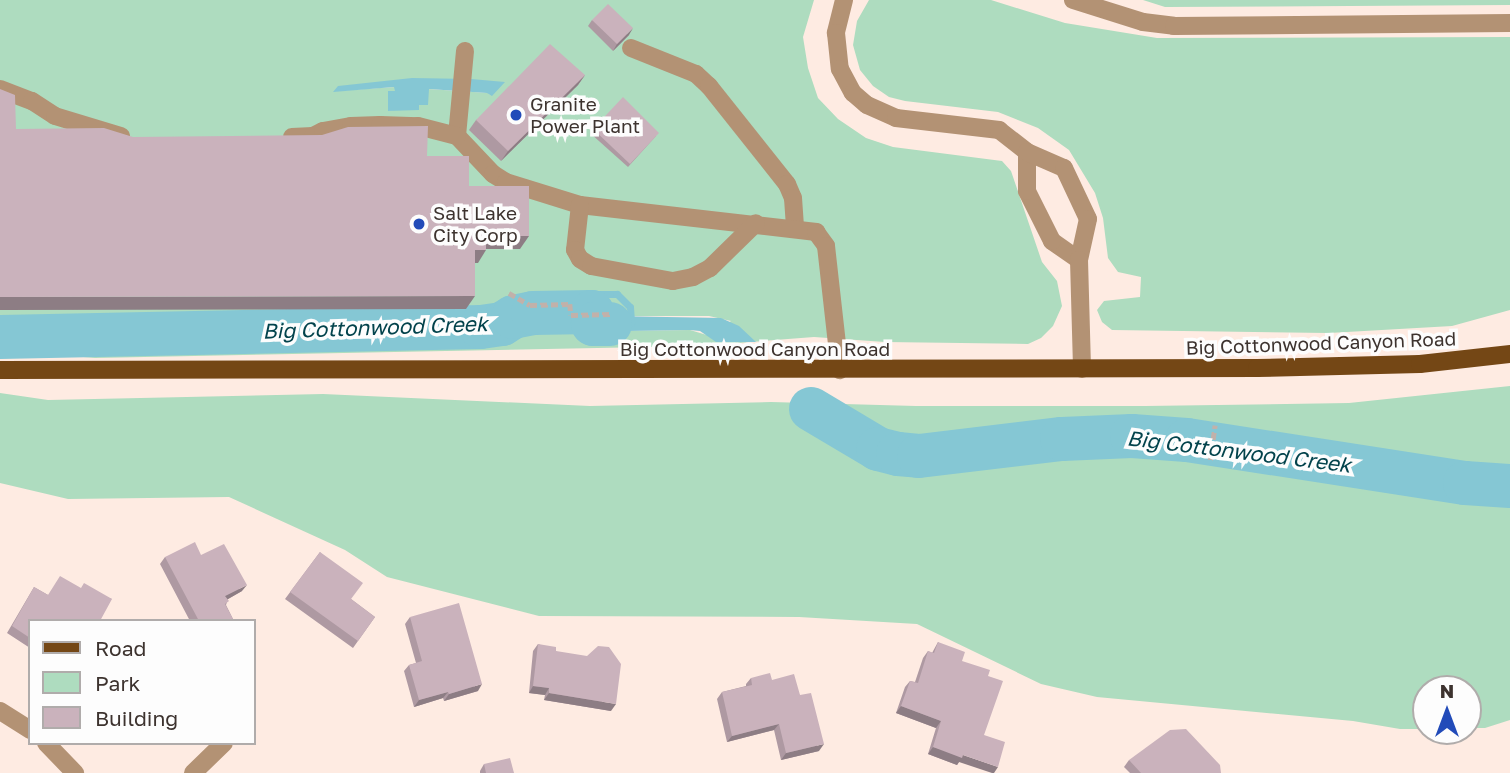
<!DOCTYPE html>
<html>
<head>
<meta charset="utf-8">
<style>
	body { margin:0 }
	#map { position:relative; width:1510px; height:773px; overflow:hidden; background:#feebe2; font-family:"Golos Text",sans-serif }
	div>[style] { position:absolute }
	.green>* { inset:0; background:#aedcbf }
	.water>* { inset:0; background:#85c7d4 }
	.stream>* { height:7px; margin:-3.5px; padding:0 3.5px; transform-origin:3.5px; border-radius:3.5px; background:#85c7d4 }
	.river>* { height:44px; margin:-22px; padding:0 22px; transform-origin:22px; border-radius:22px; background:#85c7d4 }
	.path>* { height:4.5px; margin-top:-2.25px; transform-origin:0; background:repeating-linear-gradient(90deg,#c1b1aa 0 7px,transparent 0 10.5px) }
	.minor>* { height:18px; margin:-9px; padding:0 9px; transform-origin:9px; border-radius:9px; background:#b39274 }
	.major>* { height:18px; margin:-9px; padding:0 9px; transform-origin:9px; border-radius:9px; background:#744715 }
	.wall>* { inset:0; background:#ae99a2 }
	.shaded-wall>* { inset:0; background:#8d7d84 }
	.building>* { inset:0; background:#cab2bc }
	.dots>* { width:19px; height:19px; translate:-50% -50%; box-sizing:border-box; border:4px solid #fdfdfd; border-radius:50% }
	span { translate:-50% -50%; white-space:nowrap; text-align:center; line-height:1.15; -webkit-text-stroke:7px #fdfdfd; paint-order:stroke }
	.poi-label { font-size:19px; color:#3d332f }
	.left { translate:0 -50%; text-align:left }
	.street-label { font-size:19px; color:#3d332f }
	.water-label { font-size:21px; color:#03434c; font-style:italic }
	.legend { position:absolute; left:28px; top:619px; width:228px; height:126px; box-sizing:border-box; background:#fdfdfd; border:2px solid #b0acab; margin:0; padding:9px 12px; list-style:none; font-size:21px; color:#3d332f }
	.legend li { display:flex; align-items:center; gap:14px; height:35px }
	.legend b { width:35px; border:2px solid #b0acab }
	.north { position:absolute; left:1412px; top:675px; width:70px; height:70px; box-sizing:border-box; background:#fdfdfd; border:2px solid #b0acab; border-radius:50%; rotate:0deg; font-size:19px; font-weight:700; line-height:28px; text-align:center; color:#3d332f }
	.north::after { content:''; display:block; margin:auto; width:24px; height:32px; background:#224bb9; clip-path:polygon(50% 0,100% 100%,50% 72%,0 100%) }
</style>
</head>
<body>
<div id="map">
	<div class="green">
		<div style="clip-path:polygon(evenodd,0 0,814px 0,803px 37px,808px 68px,818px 98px,838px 119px,866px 138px,893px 147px,1002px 161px,1011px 171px,1042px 262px,1057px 281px,1062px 306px,1053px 326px,1041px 338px,1028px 344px,885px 342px,814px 337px,700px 346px,95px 358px,0 350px,0 0,471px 79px,492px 96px,488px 93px,428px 89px,419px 105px,388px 111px,388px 92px,395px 91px,395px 87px,334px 91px,471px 79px,0 0,563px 301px,611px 316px,709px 316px,731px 321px,710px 336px,690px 330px,564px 332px,563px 301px)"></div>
		<div style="clip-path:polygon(869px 0,991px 0,1065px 23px,1157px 38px,1510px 37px,1510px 310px,1452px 326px,1329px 333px,1112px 330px,1102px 322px,1097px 310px,1104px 301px,1140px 297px,1141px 277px,1118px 272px,1108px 258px,1103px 218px,1095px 193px,1069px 150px,1038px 128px,998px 112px,905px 101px,889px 97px,873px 86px,860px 70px,853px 45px,857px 21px)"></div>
		<div style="clip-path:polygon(1143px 0,1510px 0,1510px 5px,1165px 7px)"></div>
		<div style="clip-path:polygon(1510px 386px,1510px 720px,1485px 728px,1468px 728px,1468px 689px,1426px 689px,1426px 729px,1400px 729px,1353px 721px,1097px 697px,1041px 684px,917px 624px,799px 617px,539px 616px,387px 577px,345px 550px,229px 497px,68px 499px,0 483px,0 393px,48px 400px,323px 394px,590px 406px,771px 402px,916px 406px,1145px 406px,1349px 403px)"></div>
	</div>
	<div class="water">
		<div style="clip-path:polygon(412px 78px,471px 79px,505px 82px,492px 96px,487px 93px,429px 89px,428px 105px,419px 105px,419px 110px,388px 111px,388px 91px,395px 91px,394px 87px,333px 92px,338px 86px)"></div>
		<div style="clip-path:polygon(563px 301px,577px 301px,577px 307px,611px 307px,612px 316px,721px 318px,739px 326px,756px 342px,716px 342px,700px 331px,690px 330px,564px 332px)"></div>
	</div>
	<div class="stream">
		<div style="left:592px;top:294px;width:25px"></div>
		<div style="left:617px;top:294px;width:18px;rotate:45deg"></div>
		<div style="left:630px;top:307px;width:16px;rotate:86deg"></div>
		<div style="left:531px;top:313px;width:36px;rotate:-30deg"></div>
		<div style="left:562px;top:295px;width:30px;rotate:-2deg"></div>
		<div style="left:592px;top:294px;width:18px;rotate:90deg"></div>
		<div style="left:481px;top:327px;width:90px;rotate:-1.3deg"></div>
	</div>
	<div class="river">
		<div style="left:0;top:337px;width:481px;rotate:-1.2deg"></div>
		<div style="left:481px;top:327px;width:21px;rotate:-8deg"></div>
		<div style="left:502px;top:324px;width:13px;rotate:-32deg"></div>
		<div style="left:513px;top:317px;width:20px;rotate:-11deg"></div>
		<div style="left:533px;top:313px;width:59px;rotate:-1deg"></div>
		<div style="left:592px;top:312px;width:12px;rotate:85deg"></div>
		<div style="left:593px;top:324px;width:17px"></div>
		<div style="left:811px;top:409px;width:78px;rotate:30.8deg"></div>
		<div style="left:878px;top:449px;width:21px;rotate:14deg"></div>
		<div style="left:898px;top:454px;width:21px;rotate:5deg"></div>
		<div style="left:919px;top:456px;width:144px;rotate:-6.8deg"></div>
		<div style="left:1062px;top:439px;width:70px;rotate:-2.5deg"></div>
		<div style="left:1132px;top:436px;width:55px;rotate:4.2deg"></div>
		<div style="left:1187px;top:440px;width:281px;rotate:8.8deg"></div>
		<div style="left:1465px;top:483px;width:45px;rotate:3.8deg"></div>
	</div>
	<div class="path">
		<div style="left:509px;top:293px;width:24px;rotate:30deg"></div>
		<div style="left:530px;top:305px;width:40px;rotate:-1.4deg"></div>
		<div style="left:570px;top:304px;width:11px;rotate:85deg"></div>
		<div style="left:571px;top:315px;width:40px;rotate:-1.4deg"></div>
		<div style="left:1210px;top:460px;width:35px;rotate:-82deg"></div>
	</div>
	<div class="minor">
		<div style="left:844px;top:0;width:34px;rotate:104deg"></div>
		<div style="left:836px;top:33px;width:36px;rotate:84deg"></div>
		<div style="left:840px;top:69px;width:27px;rotate:62deg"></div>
		<div style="left:853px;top:93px;width:18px;rotate:41deg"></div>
		<div style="left:867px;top:105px;width:32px;rotate:24deg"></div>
		<div style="left:896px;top:118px;width:104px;rotate:6.6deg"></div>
		<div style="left:999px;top:130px;width:36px;rotate:38deg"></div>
		<div style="left:1073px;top:0;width:73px;rotate:17.4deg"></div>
		<div style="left:1143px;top:22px;width:31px;rotate:7deg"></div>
		<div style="left:1174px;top:26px;width:336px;rotate:-0.5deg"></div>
		<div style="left:631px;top:48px;width:70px;rotate:21.8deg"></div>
		<div style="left:696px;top:74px;width:18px;rotate:43deg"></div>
		<div style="left:709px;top:86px;width:125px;rotate:51.5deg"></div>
		<div style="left:787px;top:184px;width:15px;rotate:67deg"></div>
		<div style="left:793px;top:198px;width:29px;rotate:86deg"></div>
		<div style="left:465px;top:51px;width:85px;rotate:95.4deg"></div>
		<div style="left:457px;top:136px;width:52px;rotate:46.5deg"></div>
		<div style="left:493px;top:174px;width:15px;rotate:32deg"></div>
		<div style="left:506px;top:182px;width:77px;rotate:17.3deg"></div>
		<div style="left:580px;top:205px;width:238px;rotate:6.5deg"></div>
		<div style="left:816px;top:232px;width:17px;rotate:54deg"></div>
		<div style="left:826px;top:246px;width:125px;rotate:83.6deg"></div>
		<div style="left:0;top:89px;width:34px;rotate:21deg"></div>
		<div style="left:32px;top:101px;width:27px;rotate:33deg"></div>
		<div style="left:55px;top:116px;width:69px;rotate:16.9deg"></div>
		<div style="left:292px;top:137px;width:21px;rotate:-3deg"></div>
		<div style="left:313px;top:136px;width:11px;rotate:-27deg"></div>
		<div style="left:323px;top:131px;width:28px;rotate:-10deg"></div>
		<div style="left:351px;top:126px;width:29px;rotate:-2deg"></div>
		<div style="left:380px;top:125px;width:38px;rotate:2deg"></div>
		<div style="left:418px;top:126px;width:40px;rotate:14.4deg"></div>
		<div style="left:580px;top:205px;width:45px;rotate:96.3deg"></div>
		<div style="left:575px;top:250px;width:10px;rotate:61deg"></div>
		<div style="left:580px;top:259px;width:13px;rotate:32deg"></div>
		<div style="left:591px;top:266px;width:83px;rotate:10.4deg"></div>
		<div style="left:673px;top:281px;width:20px;rotate:-11deg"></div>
		<div style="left:693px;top:277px;width:19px;rotate:-28deg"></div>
		<div style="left:710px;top:268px;width:64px;rotate:-44.4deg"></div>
		<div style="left:1079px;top:260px;width:33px;rotate:-145deg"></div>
		<div style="left:1052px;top:241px;width:56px;rotate:-116.6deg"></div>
		<div style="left:1027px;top:191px;width:39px;rotate:-90deg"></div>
		<div style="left:1027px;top:152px;width:40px;rotate:23.4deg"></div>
		<div style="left:1064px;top:168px;width:56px;rotate:64.8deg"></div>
		<div style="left:1088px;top:219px;width:42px;rotate:102.4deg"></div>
		<div style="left:1079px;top:260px;width:109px;rotate:88.4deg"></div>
		<div style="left:0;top:711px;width:36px;rotate:32deg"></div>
		<div style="left:46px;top:743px;width:42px;rotate:46deg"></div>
		<div style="left:193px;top:773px;width:43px;rotate:-44.1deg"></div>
	</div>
	<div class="major">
		<div style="left:0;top:370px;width:1257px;rotate:-0.09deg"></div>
		<div style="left:1257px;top:368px;width:163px;rotate:-1.4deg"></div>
		<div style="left:1420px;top:364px;width:91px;rotate:-6.3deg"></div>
	</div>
	<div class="wall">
		<div style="clip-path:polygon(592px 20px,629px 35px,613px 51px,588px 26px)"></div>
		<div style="clip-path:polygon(585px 75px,578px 85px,501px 161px,469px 130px,476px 120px)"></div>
		<div style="clip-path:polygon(593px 129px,656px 136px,628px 167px,590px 133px)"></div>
		<div style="clip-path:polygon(320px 552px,351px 599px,375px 617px,353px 648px,285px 599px)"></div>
		<div style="clip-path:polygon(201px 555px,242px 591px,228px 599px,226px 605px,234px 621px,190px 621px,160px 564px,165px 557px)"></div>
		<div style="clip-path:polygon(34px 587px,48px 595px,81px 588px,112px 599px,30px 621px,30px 648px,7px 633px)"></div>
		<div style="clip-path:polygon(410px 617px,478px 691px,444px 701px,443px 698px,414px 707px,404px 671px,409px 665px,416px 663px,405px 624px)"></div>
		<div style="clip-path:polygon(938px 642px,962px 661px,959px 762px,957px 765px,928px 754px,936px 728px,896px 713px,905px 687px,910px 681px,915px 682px,923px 658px,928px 651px,932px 653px)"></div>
		<div style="clip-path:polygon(538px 644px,556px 651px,611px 711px,544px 700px,545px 695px,529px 693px,533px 651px)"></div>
		<div style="clip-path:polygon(751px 678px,772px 680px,800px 695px,819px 751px,781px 760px,774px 730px,727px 742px,717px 699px,722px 692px,746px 686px,746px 684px)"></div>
		<div style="clip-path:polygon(1129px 760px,1221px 773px,1130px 773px,1124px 767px)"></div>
		<div style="clip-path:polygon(484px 764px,514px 773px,480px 773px,480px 771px)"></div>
	</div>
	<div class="shaded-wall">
		<div style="clip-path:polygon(633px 28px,629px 35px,613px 51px,617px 44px)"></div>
		<div style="clip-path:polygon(585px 75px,578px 85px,501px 161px,508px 151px)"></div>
		<div style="clip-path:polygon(486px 236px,529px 236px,520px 249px,478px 249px)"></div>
		<div style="clip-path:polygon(475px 250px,486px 250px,478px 263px,467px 263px)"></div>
		<div style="clip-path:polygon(475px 296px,466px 309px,0 310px,0 297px)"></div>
		<div style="clip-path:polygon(247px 585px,242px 591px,221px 603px,225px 596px)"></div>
		<div style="clip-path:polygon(482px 684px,478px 691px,444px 701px,449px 694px)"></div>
		<div style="clip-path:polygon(533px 686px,549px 688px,545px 695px,529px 693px)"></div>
		<div style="clip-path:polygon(448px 692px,443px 698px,414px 707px,419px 700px)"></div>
		<div style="clip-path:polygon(549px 693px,616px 704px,611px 711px,544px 700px)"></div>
		<div style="clip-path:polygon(901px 706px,941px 721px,936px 728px,896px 713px)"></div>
		<div style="clip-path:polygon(779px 724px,774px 730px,727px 742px,732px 736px)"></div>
		<div style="clip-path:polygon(824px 744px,819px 751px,781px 760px,786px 753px)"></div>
		<div style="clip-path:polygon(933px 747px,963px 755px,998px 767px,994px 773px,992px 773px,959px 762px,957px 765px,928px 754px)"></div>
	</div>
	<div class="building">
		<div style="clip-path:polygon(608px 4px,633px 28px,617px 44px,592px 20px)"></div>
		<div style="clip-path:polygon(550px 44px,585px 75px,508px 151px,476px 120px)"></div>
		<div style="clip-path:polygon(0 89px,15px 95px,16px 129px,104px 128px,133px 137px,322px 135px,348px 127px,428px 126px,427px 156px,469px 156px,469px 186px,529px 186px,529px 236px,486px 236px,486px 250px,475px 250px,475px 296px,0 297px)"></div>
		<div style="clip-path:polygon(623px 97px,659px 133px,630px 164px,593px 129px)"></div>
		<div style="clip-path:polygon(195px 542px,201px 555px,224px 544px,247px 585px,225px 596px,229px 601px,225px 604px,234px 621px,199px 621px,165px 557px)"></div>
		<div style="clip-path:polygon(320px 552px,363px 583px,351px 599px,375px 617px,358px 641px,290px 592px)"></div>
		<div style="clip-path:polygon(60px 576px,81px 588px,84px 583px,112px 599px,100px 621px,30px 621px,30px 638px,12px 626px,34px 587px,48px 595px)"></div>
		<div style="clip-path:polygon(459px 603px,482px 684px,449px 694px,448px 692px,419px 700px,409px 665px,422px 661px,410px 617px)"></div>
		<div style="clip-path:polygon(938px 642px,965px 652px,962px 661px,990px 670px,988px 676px,1003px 681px,984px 735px,1005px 742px,998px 767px,963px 755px,962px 758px,933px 747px,941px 721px,901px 706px,910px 681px,918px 683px,928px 651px,934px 653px)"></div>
		<div style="clip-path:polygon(538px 644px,556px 647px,556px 651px,587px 656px,598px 646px,609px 647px,621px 664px,616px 704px,549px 693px,549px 688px,533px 686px)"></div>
		<div style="clip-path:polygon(770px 673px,772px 680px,794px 674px,800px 695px,811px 693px,824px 744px,786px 753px,779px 724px,732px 736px,722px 692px,752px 685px,751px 678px)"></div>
		<div style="clip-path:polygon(1186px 729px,1220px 765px,1221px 773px,1141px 773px,1129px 760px,1170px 730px)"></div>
		<div style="clip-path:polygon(510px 758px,514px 773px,486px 773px,484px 764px)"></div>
	</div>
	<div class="dots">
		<div style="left:516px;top:115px;background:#224bb9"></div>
		<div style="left:419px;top:224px;background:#224bb9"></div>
	</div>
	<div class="poi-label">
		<span class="left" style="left:530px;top:115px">Granite<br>Power Plant</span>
		<span class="left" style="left:433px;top:224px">Salt Lake<br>City Corp</span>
	</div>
	<div class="street-label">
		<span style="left:1321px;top:343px;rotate:-2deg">Big Cottonwood Canyon Road</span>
		<span style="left:755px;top:349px">Big Cottonwood Canyon Road</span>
	</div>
	<div class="water-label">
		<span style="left:375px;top:327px;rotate:-2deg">Big Cottonwood Creek</span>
		<span style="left:1239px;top:451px;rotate:7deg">Big Cottonwood Creek</span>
	</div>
	<ul class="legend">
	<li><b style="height:9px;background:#744715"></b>Road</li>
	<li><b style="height:19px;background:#aedcbf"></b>Park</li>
	<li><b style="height:19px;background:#cab2bc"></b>Building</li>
	</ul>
	<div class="north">N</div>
</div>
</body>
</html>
